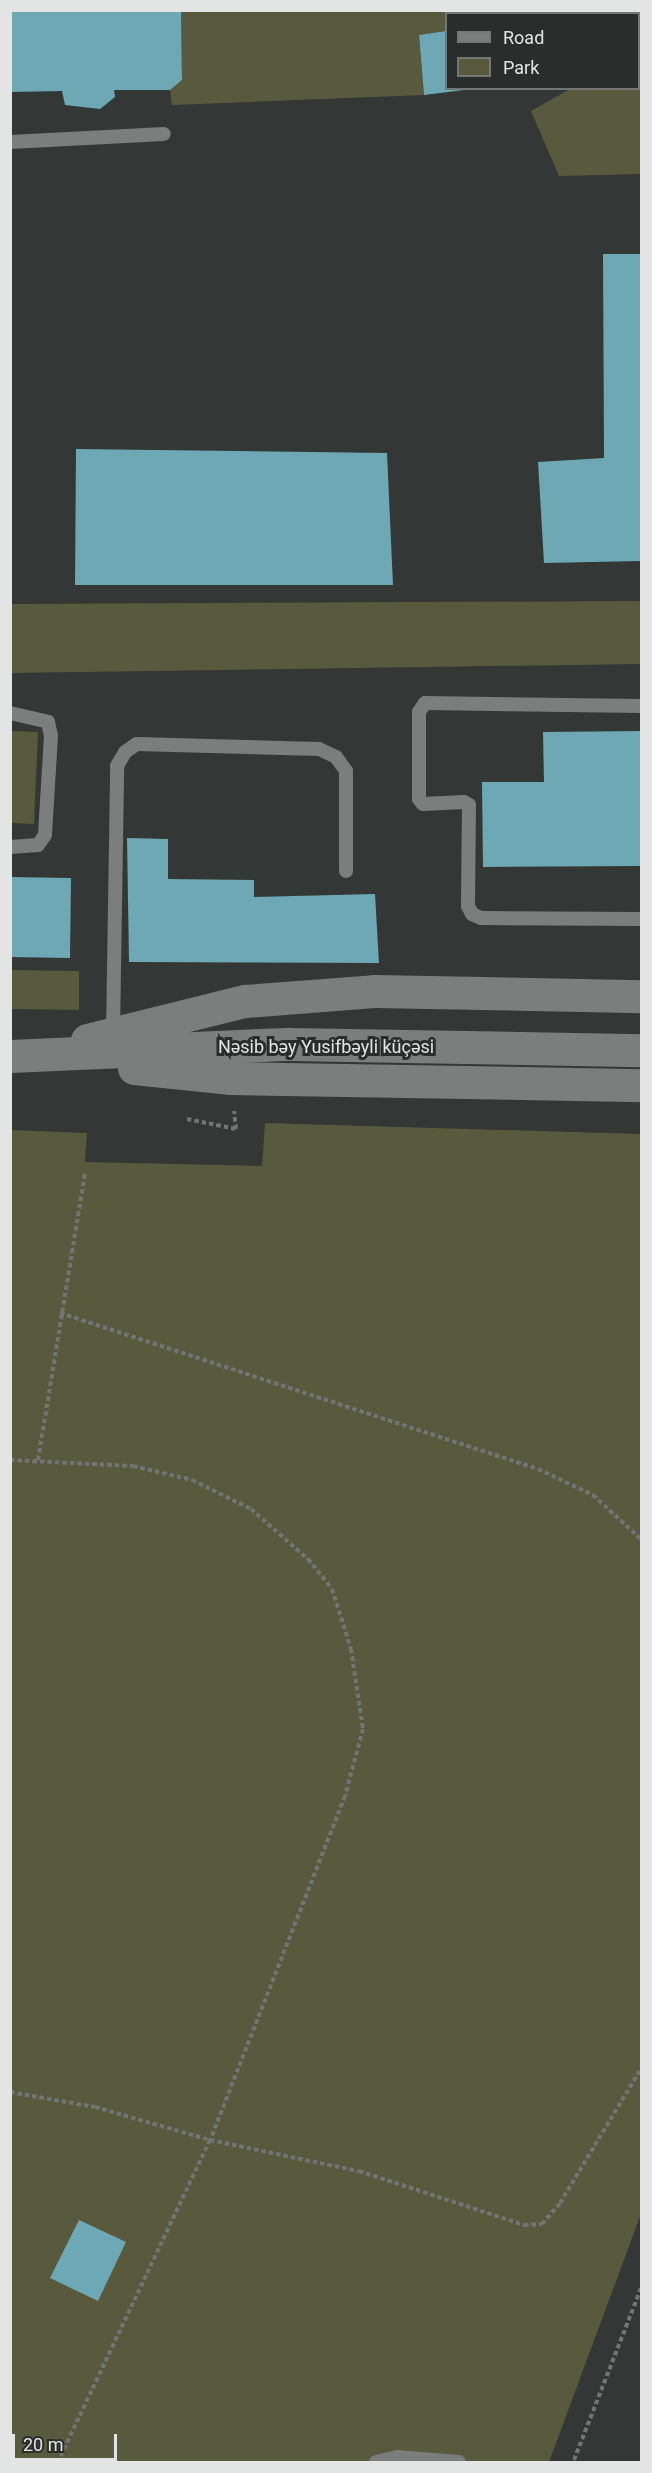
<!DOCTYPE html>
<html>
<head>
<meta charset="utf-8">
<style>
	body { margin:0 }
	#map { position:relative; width:652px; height:2473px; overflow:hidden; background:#333736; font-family:Roboto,sans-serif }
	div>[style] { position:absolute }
	.green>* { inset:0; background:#58593d }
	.building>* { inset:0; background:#6ea8b5 }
	.path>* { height:4px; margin-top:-2px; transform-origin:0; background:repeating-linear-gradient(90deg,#727574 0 4.5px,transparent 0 7.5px) }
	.service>* { height:14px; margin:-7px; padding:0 7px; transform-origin:7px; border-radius:7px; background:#7a7f7e }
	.secondary>* { height:33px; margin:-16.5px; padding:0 16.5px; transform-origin:16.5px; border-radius:16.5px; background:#7a7f7e }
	span { translate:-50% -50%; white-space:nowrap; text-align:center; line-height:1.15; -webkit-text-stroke:6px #292d2c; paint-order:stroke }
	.street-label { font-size:18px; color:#e2e5e4 }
	.frame { position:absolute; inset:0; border:12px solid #e2e5e4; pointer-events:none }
	.legend { position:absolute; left:445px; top:12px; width:195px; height:78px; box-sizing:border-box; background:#292d2c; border:2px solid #737776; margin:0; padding:8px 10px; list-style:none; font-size:18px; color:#e2e5e4 }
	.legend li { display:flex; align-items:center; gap:12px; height:30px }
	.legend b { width:30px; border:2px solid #737776 }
	.scale { position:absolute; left:12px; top:2434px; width:105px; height:27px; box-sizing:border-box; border:3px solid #e2e5e4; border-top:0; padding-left:8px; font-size:18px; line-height:21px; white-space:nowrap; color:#e2e5e4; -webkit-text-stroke:4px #292d2c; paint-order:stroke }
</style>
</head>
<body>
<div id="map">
	<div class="green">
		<div style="clip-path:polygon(181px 11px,555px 11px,446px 14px,446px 31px,419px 35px,424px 95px,172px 105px,170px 90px,182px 80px)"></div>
		<div style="clip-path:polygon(641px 23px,641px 174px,559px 176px,531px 111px,570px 89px,638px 88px)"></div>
		<div style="clip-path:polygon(641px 601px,641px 664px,11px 673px,11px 604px)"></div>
		<div style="clip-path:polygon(11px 731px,38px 732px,34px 824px,11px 823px)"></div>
		<div style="clip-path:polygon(11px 970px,79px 971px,79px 1010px,11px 1009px)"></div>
		<div style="clip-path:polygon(265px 1123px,641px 1134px,641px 2214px,549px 2462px,11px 2462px,11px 1130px,87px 1133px,85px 1162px,262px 1166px)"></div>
	</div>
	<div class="building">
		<div style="clip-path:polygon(10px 10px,181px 10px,182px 80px,170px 90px,114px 90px,115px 97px,100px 109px,65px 105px,62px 91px,10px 92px)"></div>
		<div style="clip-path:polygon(555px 10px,613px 10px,553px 14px)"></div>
		<div style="clip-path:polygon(446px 31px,446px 88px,464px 90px,424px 95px,419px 35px)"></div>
		<div style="clip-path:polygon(603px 254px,642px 254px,642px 561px,544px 563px,538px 462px,604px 458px)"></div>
		<div style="clip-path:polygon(76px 449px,387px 453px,393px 585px,75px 585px)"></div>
		<div style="clip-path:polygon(642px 731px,642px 866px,483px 867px,482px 782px,544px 782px,543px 732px)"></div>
		<div style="clip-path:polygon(127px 838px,168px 839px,168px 879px,254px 880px,254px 897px,375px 894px,379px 963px,129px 962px)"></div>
		<div style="clip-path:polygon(10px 877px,71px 878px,70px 958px,10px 957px)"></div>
		<div style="clip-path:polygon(79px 2220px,126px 2242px,98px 2301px,50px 2278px)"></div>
	</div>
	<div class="path">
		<div style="left:187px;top:1119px;width:50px;rotate:11.5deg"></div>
		<div style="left:236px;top:1129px;width:18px;rotate:-96deg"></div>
		<div style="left:60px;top:1313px;width:503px;rotate:18.07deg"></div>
		<div style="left:538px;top:1469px;width:61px;rotate:25.3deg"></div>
		<div style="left:593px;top:1495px;width:67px;rotate:42.6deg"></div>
		<div style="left:10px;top:1460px;width:123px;rotate:2.8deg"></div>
		<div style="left:133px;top:1466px;width:61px;rotate:13.3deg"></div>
		<div style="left:192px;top:1480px;width:66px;rotate:26.2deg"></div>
		<div style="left:251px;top:1509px;width:76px;rotate:41.3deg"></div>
		<div style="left:308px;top:1559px;width:38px;rotate:51deg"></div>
		<div style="left:332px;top:1589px;width:63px;rotate:72.4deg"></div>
		<div style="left:351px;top:1649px;width:81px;rotate:81.5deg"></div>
		<div style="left:363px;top:1729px;width:69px;rotate:105deg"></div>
		<div style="left:345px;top:1796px;width:370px;rotate:111.4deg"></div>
		<div style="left:210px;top:2140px;width:356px;rotate:115.3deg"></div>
		<div style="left:38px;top:1460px;width:291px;rotate:-80.7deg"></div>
		<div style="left:10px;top:2092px;width:86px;rotate:10deg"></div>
		<div style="left:95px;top:2107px;width:120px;rotate:16deg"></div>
		<div style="left:210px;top:2140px;width:152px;rotate:11.8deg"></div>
		<div style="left:359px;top:2171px;width:174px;rotate:18.1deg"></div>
		<div style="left:524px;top:2225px;width:18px;rotate:-3deg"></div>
		<div style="left:542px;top:2224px;width:28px;rotate:-49deg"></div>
		<div style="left:560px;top:2203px;width:159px;rotate:-58.9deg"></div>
		<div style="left:574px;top:2460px;width:187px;rotate:-68.7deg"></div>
	</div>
	<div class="service">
		<div style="left:10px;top:142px;width:154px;rotate:-3deg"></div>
		<div style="left:642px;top:706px;width:217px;rotate:-179.2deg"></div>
		<div style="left:425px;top:703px;width:11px;rotate:124deg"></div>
		<div style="left:419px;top:712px;width:87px;rotate:90deg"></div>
		<div style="left:419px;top:799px;width:6px;rotate:51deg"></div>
		<div style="left:423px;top:804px;width:41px;rotate:-2.8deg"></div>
		<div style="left:464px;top:802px;width:6px;rotate:31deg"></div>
		<div style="left:469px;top:805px;width:101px;rotate:90.6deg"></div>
		<div style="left:468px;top:906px;width:9px;rotate:63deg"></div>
		<div style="left:472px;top:914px;width:10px;rotate:24deg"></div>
		<div style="left:481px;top:918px;width:161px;rotate:0.4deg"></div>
		<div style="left:10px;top:713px;width:39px;rotate:13deg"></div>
		<div style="left:48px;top:722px;width:14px;rotate:78deg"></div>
		<div style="left:51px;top:736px;width:99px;rotate:93.5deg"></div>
		<div style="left:45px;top:835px;width:12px;rotate:125deg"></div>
		<div style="left:38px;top:845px;width:28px;rotate:176deg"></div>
		<div style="left:113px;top:1033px;width:267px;rotate:-89.1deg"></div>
		<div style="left:117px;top:766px;width:16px;rotate:-60deg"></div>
		<div style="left:125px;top:752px;width:14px;rotate:-34deg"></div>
		<div style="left:137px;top:744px;width:182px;rotate:1.6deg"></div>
		<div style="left:319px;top:749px;width:19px;rotate:25deg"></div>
		<div style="left:336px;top:757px;width:17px;rotate:54deg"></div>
		<div style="left:346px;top:771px;width:100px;rotate:90deg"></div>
		<div style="left:376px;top:2462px;width:22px;rotate:-13deg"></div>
		<div style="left:397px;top:2457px;width:62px;rotate:4.6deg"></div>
	</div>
	<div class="secondary">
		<div style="left:87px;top:1040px;width:163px;rotate:-13.9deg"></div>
		<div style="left:245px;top:1001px;width:129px;rotate:-4.4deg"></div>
		<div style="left:374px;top:991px;width:268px;rotate:1.1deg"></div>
		<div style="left:10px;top:1056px;width:278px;rotate:-2.5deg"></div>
		<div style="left:288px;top:1044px;width:354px;rotate:1deg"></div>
		<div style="left:134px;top:1068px;width:98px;rotate:5.9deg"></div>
		<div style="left:231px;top:1078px;width:411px;rotate:1deg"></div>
	</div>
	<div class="street-label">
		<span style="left:326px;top:1047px">Nəsib bəy Yusifbəyli küçəsi</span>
	</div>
	<div class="frame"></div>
	<ul class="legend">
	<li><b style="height:8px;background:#7a7f7e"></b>Road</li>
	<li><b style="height:16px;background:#58593d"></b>Park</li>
	</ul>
	<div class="scale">20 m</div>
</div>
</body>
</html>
